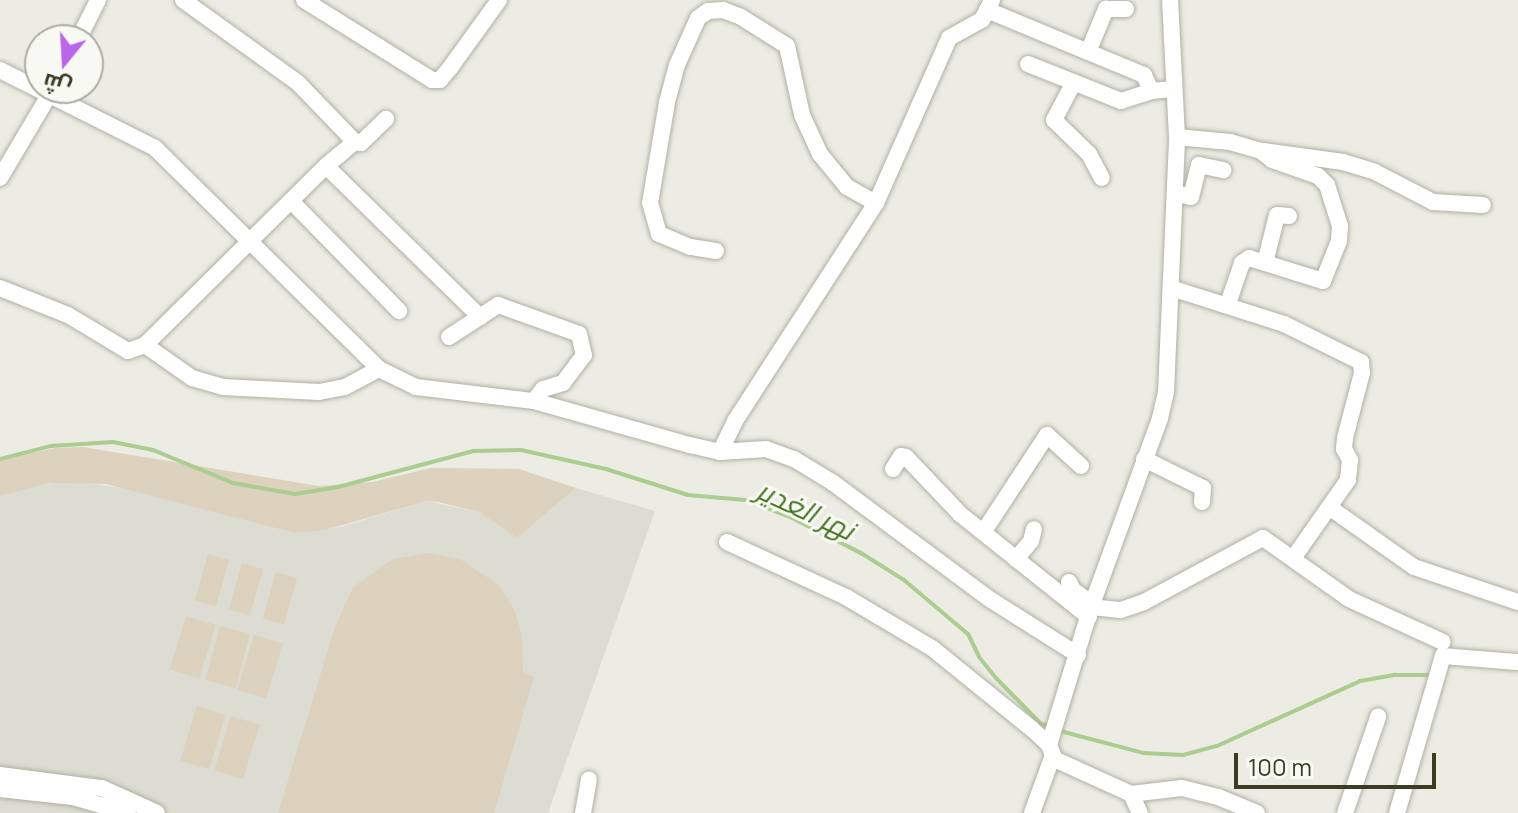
<!DOCTYPE html>
<html>
<head>
<meta charset="utf-8">
<style>
  body { margin:0 }
  #map { position:relative; width:1518px; height:813px; overflow:hidden; background:#ecece4; font-family:Manrope,Cairo,sans-serif }
  div>[style] { position:absolute }
  .built>* { inset:0; background:#dcdcd2 }
  .green>* { inset:0; background:#dcd2be; transform-origin:0 0 }
  .stream>* { height:4px; margin:-2px; padding:0 2px; transform-origin:2px; border-radius:2px; background:#abcd90 }
  .roads { filter:drop-shadow(0 0 2px #afb0a3) drop-shadow(0 0 2px #afb0a3) }
  .minor>* { height:16px; margin:-8px; padding:0 8px; transform-origin:8px; border-radius:8px; background:#fff }
  span { translate:-50% -50%; white-space:nowrap; text-align:center; line-height:1.15; -webkit-text-stroke:6px #f9f9f4; paint-order:stroke }
  .water-label { font-size:28px; color:#467522; font-style:italic }
  .north { position:absolute; left:24px; top:24px; width:80px; height:80px; box-sizing:border-box; background:#f9f9f4; border:2px solid #adaea1; border-radius:50%; rotate:198deg; font-size:22px; font-weight:700; line-height:32px; text-align:center; color:#3a3d24 }
  .north::after { content:''; display:block; margin:auto; width:28px; height:36px; background:#ba66e8; clip-path:polygon(50% 0,100% 100%,50% 72%,0 100%) }
  .scale { position:absolute; left:1234px; top:753px; width:202px; height:36px; box-sizing:border-box; border:4px solid #3a3d24; border-top:0; padding-left:10px; font-size:24px; line-height:28px; white-space:nowrap; color:#3a3d24; -webkit-text-stroke:6px #f9f9f4; paint-order:stroke }
</style>
</head>
<body>
<div id="map">
  <div class="built">
    <div style="clip-path:polygon(69px 481px,124px 488px,294px 533px,340px 527px,427px 501px,479px 512px,517px 538px,576px 488px,655px 511px,548px 813px,0 813px,0 496px,32px 486px)"></div>
  </div>
  <div class="green">
    <div style="clip-path:polygon(83px 447px,319px 486px,372px 482px,431px 468px,457px 468px,519px 469px,576px 488px,517px 538px,479px 512px,438px 502px,427px 501px,325px 530px,294px 533px,106px 484px,50px 483px,0 496px,0 460px,55px 448px)"></div>
    <div style="clip-path:polygon(429px 553px,460px 559px,499px 585px,515px 611px,522px 636px,523px 672px,534px 677px,494px 813px,278px 813px,335px 627px,353px 587px,393px 559px)"></div>
    <div style="left:208px;top:554px;width:22px;height:48px;rotate:16deg"></div>
    <div style="left:242px;top:563px;width:22px;height:48px;rotate:16deg"></div>
    <div style="left:276px;top:572px;width:22px;height:48px;rotate:16deg"></div>
    <div style="left:186px;top:616px;width:31px;height:56px;rotate:17deg"></div>
    <div style="left:220px;top:626px;width:31px;height:56px;rotate:15deg"></div>
    <div style="left:254px;top:635px;width:30px;height:57px;rotate:17deg"></div>
    <div style="left:197px;top:706px;width:30px;height:57px;rotate:17deg"></div>
    <div style="left:231px;top:716px;width:30px;height:57px;rotate:17deg"></div>
  </div>
  <div class="stream">
    <div style="left:0;top:459px;width:53px;rotate:-14.3deg"></div>
    <div style="left:51px;top:446px;width:62px;rotate:-3.7deg"></div>
    <div style="left:113px;top:442px;width:41px;rotate:11.3deg"></div>
    <div style="left:153px;top:450px;width:87px;rotate:22.4deg"></div>
    <div style="left:233px;top:483px;width:63px;rotate:10.1deg"></div>
    <div style="left:295px;top:494px;width:44px;rotate:-9.2deg"></div>
    <div style="left:338px;top:487px;width:140px;rotate:-14.9deg"></div>
    <div style="left:473px;top:451px;width:48px;rotate:-1.2deg"></div>
    <div style="left:521px;top:450px;width:87px;rotate:12.6deg"></div>
    <div style="left:606px;top:469px;width:86px;rotate:17.6deg"></div>
    <div style="left:688px;top:495px;width:57px;rotate:5deg"></div>
    <div style="left:745px;top:500px;width:46px;rotate:20.4deg"></div>
    <div style="left:788px;top:516px;width:82px;rotate:26.9deg"></div>
    <div style="left:861px;top:553px;width:51px;rotate:32.1deg"></div>
    <div style="left:904px;top:580px;width:84px;rotate:40.2deg"></div>
    <div style="left:968px;top:634px;width:25px;rotate:64deg"></div>
    <div style="left:979px;top:657px;width:27px;rotate:51deg"></div>
    <div style="left:996px;top:678px;width:63px;rotate:45.6deg"></div>
    <div style="left:1040px;top:723px;width:9px;rotate:21deg"></div>
    <div style="left:1060px;top:731px;width:87px;rotate:14.7deg"></div>
    <div style="left:1144px;top:753px;width:39px;rotate:3deg"></div>
    <div style="left:1183px;top:755px;width:35px;rotate:-15deg"></div>
    <div style="left:1217px;top:746px;width:157px;rotate:-24.4deg"></div>
    <div style="left:1360px;top:681px;width:36px;rotate:-10deg"></div>
    <div style="left:1395px;top:675px;width:37px"></div>
  </div>
  <div class="roads">
    <div class="minor">
      <div style="left:183px;top:0;width:142px;rotate:35.8deg"></div>
      <div style="left:298px;top:83px;width:82px;rotate:46deg"></div>
      <div style="left:304px;top:0;width:151px;rotate:32deg"></div>
      <div style="left:432px;top:80px;width:8px"></div>
      <div style="left:440px;top:80px;width:16px;rotate:-50deg"></div>
      <div style="left:450px;top:68px;width:84px;rotate:-54.2deg"></div>
      <div style="left:987px;top:10px;width:170px;rotate:22.5deg"></div>
      <div style="left:1144px;top:75px;width:17px;rotate:66deg"></div>
      <div style="left:1151px;top:91px;width:23px;rotate:-5deg"></div>
      <div style="left:78px;top:40px;width:45px;rotate:-63.4deg"></div>
      <div style="left:1088px;top:52px;width:47px;rotate:-67.3deg"></div>
      <div style="left:1106px;top:9px;width:20px"></div>
      <div style="left:1028px;top:64px;width:100px;rotate:21.7deg"></div>
      <div style="left:1121px;top:101px;width:32px;rotate:-18deg"></div>
      <div style="left:0;top:70px;width:174px;rotate:26.7deg"></div>
      <div style="left:155px;top:148px;width:315px;rotate:44.6deg"></div>
      <div style="left:379px;top:369px;width:41px;rotate:25.9deg"></div>
      <div style="left:416px;top:387px;width:119px;rotate:6.8deg"></div>
      <div style="left:534px;top:401px;width:162px;rotate:15.8deg"></div>
      <div style="left:690px;top:445px;width:31px;rotate:13deg"></div>
      <div style="left:720px;top:452px;width:46px;rotate:-3.7deg"></div>
      <div style="left:766px;top:449px;width:30px;rotate:20deg"></div>
      <div style="left:794px;top:459px;width:44px;rotate:31.2deg"></div>
      <div style="left:832px;top:482px;width:198px;rotate:36.6deg"></div>
      <div style="left:991px;top:600px;width:103px;rotate:32.3deg"></div>
      <div style="left:1074px;top:82px;width:43px;rotate:117.8deg"></div>
      <div style="left:1054px;top:120px;width:49px;rotate:44.2deg"></div>
      <div style="left:1089px;top:154px;width:27px;rotate:62deg"></div>
      <div style="left:1177px;top:137px;width:53px;rotate:5.4deg"></div>
      <div style="left:1230px;top:142px;width:32px;rotate:16deg"></div>
      <div style="left:1261px;top:151px;width:14px;rotate:39deg"></div>
      <div style="left:1272px;top:160px;width:49px;rotate:19.2deg"></div>
      <div style="left:1318px;top:176px;width:13px;rotate:45deg"></div>
      <div style="left:1327px;top:185px;width:43px;rotate:72.4deg"></div>
      <div style="left:1340px;top:226px;width:15px;rotate:94deg"></div>
      <div style="left:1339px;top:241px;width:43px;rotate:111.8deg"></div>
      <div style="left:1323px;top:281px;width:77px;rotate:-162.7deg"></div>
      <div style="left:1249px;top:258px;width:9px;rotate:144deg"></div>
      <div style="left:1242px;top:263px;width:43px;rotate:108.9deg"></div>
      <div style="left:1263px;top:151px;width:81px;rotate:7.8deg"></div>
      <div style="left:1343px;top:162px;width:34px;rotate:17deg"></div>
      <div style="left:1375px;top:172px;width:65px;rotate:27.3deg"></div>
      <div style="left:1433px;top:202px;width:50px;rotate:3.4deg"></div>
      <div style="left:326px;top:166px;width:216px;rotate:44.4deg"></div>
      <div style="left:0;top:178px;width:102px;rotate:-59.4deg"></div>
      <div style="left:1175px;top:193px;width:16px;rotate:14deg"></div>
      <div style="left:1191px;top:197px;width:33px;rotate:-76deg"></div>
      <div style="left:1199px;top:165px;width:25px;rotate:12deg"></div>
      <div style="left:292px;top:202px;width:153px;rotate:45.5deg"></div>
      <div style="left:716px;top:251px;width:26px;rotate:-171deg"></div>
      <div style="left:690px;top:247px;width:34px;rotate:-157deg"></div>
      <div style="left:659px;top:234px;width:32px;rotate:-106deg"></div>
      <div style="left:650px;top:203px;width:102px;rotate:-80.4deg"></div>
      <div style="left:667px;top:102px;width:38px;rotate:-75deg"></div>
      <div style="left:677px;top:65px;width:51px;rotate:-65.9deg"></div>
      <div style="left:698px;top:18px;width:12px;rotate:-35deg"></div>
      <div style="left:708px;top:11px;width:15px;rotate:-4deg"></div>
      <div style="left:723px;top:10px;width:19px;rotate:21deg"></div>
      <div style="left:741px;top:17px;width:54px;rotate:32.2deg"></div>
      <div style="left:787px;top:46px;width:71px;rotate:77.7deg"></div>
      <div style="left:802px;top:115px;width:43px;rotate:65.2deg"></div>
      <div style="left:820px;top:154px;width:43px;rotate:50.7deg"></div>
      <div style="left:847px;top:187px;width:33px;rotate:29deg"></div>
      <div style="left:1265px;top:263px;width:49px;rotate:-76deg"></div>
      <div style="left:1277px;top:215px;width:12px;rotate:5deg"></div>
      <div style="left:0;top:288px;width:73px;rotate:21.7deg"></div>
      <div style="left:68px;top:315px;width:70px;rotate:31deg"></div>
      <div style="left:128px;top:351px;width:18px;rotate:-19deg"></div>
      <div style="left:145px;top:345px;width:57px;rotate:35.1deg"></div>
      <div style="left:192px;top:378px;width:32px;rotate:16deg"></div>
      <div style="left:223px;top:387px;width:96px;rotate:3deg"></div>
      <div style="left:319px;top:392px;width:26px;rotate:-11deg"></div>
      <div style="left:345px;top:387px;width:38px;rotate:-28deg"></div>
      <div style="left:1171px;top:288px;width:119px;rotate:17.7deg"></div>
      <div style="left:1284px;top:324px;width:86px;rotate:26.3deg"></div>
      <div style="left:1361px;top:362px;width:11px;rotate:85deg"></div>
      <div style="left:1362px;top:373px;width:67px;rotate:104.7deg"></div>
      <div style="left:1345px;top:438px;width:11px;rotate:95deg"></div>
      <div style="left:1344px;top:449px;width:13px;rotate:61deg"></div>
      <div style="left:1350px;top:460px;width:20px;rotate:96deg"></div>
      <div style="left:1348px;top:480px;width:33px;rotate:125deg"></div>
      <div style="left:449px;top:337px;width:59px;rotate:-33.1deg"></div>
      <div style="left:498px;top:305px;width:86px;rotate:19.7deg"></div>
      <div style="left:579px;top:334px;width:22px;rotate:77deg"></div>
      <div style="left:584px;top:355px;width:35px;rotate:127deg"></div>
      <div style="left:563px;top:383px;width:21px;rotate:163deg"></div>
      <div style="left:543px;top:389px;width:15px;rotate:127deg"></div>
      <div style="left:145px;top:345px;width:255px;rotate:-44.7deg"></div>
      <div style="left:326px;top:166px;width:38px;rotate:-40deg"></div>
      <div style="left:355px;top:142px;width:6px;rotate:9deg"></div>
      <div style="left:361px;top:143px;width:35px;rotate:-44deg"></div>
      <div style="left:720px;top:452px;width:34px;rotate:-64deg"></div>
      <div style="left:735px;top:421px;width:260px;rotate:-57.1deg"></div>
      <div style="left:876px;top:203px;width:180px;rotate:-66.1deg"></div>
      <div style="left:949px;top:38px;width:38px;rotate:-29deg"></div>
      <div style="left:982px;top:20px;width:22px;rotate:-63deg"></div>
      <div style="left:1144px;top:459px;width:66px;rotate:26.2deg"></div>
      <div style="left:1203px;top:488px;width:14px;rotate:94deg"></div>
      <div style="left:893px;top:469px;width:15px;rotate:-58deg"></div>
      <div style="left:901px;top:456px;width:5px;rotate:11deg"></div>
      <div style="left:906px;top:457px;width:79px;rotate:46.5deg"></div>
      <div style="left:960px;top:514px;width:165px;rotate:38.6deg"></div>
      <div style="left:984px;top:531px;width:115px;rotate:-56.7deg"></div>
      <div style="left:1047px;top:435px;width:46px;rotate:42.4deg"></div>
      <div style="left:727px;top:542px;width:131px;rotate:24.8deg"></div>
      <div style="left:846px;top:597px;width:100px;rotate:30.7deg"></div>
      <div style="left:932px;top:648px;width:129px;rotate:39deg"></div>
      <div style="left:1032px;top:729px;width:23px;rotate:43deg"></div>
      <div style="left:1049px;top:745px;width:11px;rotate:68deg"></div>
      <div style="left:1053px;top:755px;width:62px;rotate:109.9deg"></div>
      <div style="left:1294px;top:557px;width:61px;rotate:-55deg"></div>
      <div style="left:1329px;top:507px;width:104px;rotate:35.2deg"></div>
      <div style="left:1414px;top:567px;width:110px;rotate:18.6deg"></div>
      <div style="left:1016px;top:559px;width:23px;rotate:-50deg"></div>
      <div style="left:1031px;top:541px;width:12px;rotate:-76deg"></div>
      <div style="left:1069px;top:582px;width:9px;rotate:63deg"></div>
      <div style="left:1073px;top:590px;width:24px;rotate:35deg"></div>
      <div style="left:1091px;top:607px;width:30px;rotate:6deg"></div>
      <div style="left:1121px;top:610px;width:24px;rotate:-19deg"></div>
      <div style="left:1144px;top:602px;width:135px;rotate:-28.3deg"></div>
      <div style="left:1263px;top:538px;width:105px;rotate:35.3deg"></div>
      <div style="left:1349px;top:599px;width:103px;rotate:24.6deg"></div>
      <div style="left:1049px;top:745px;width:144px;rotate:-73.1deg"></div>
      <div style="left:1091px;top:607px;width:201px;rotate:-69.9deg"></div>
      <div style="left:1160px;top:418px;width:27px;rotate:-77deg"></div>
      <div style="left:1166px;top:392px;width:255px;rotate:-87.5deg"></div>
      <div style="left:1177px;top:137px;width:137px;rotate:-92.9deg"></div>
      <div style="left:1052px;top:758px;width:87px;rotate:24.5deg"></div>
      <div style="left:1131px;top:794px;width:21px;rotate:65deg"></div>
      <div style="left:0;top:775px;width:103px;rotate:7.3deg"></div>
      <div style="left:102px;top:788px;width:60px;rotate:24.4deg"></div>
      <div style="left:0;top:789px;width:73px;rotate:6.3deg"></div>
      <div style="left:73px;top:797px;width:57px;rotate:16.2deg"></div>
      <div style="left:1131px;top:794px;width:51px;rotate:-6.7deg"></div>
      <div style="left:1182px;top:788px;width:37px;rotate:14deg"></div>
      <div style="left:1218px;top:797px;width:42px;rotate:22.3deg"></div>
      <div style="left:583px;top:813px;width:34px;rotate:-80deg"></div>
      <div style="left:1345px;top:813px;width:102px;rotate:-71deg"></div>
      <div style="left:1397px;top:813px;width:164px;rotate:-73.7deg"></div>
      <div style="left:1443px;top:656px;width:75px;rotate:4.6deg"></div>
    </div>
  </div>
  <div class="water-label">
    <span style="left:806px;top:509px;rotate:25deg">نهر الغدير</span>
  </div>
  <div class="north">ش</div>
  <div class="scale">100 m</div>
</div>
</body>
</html>
